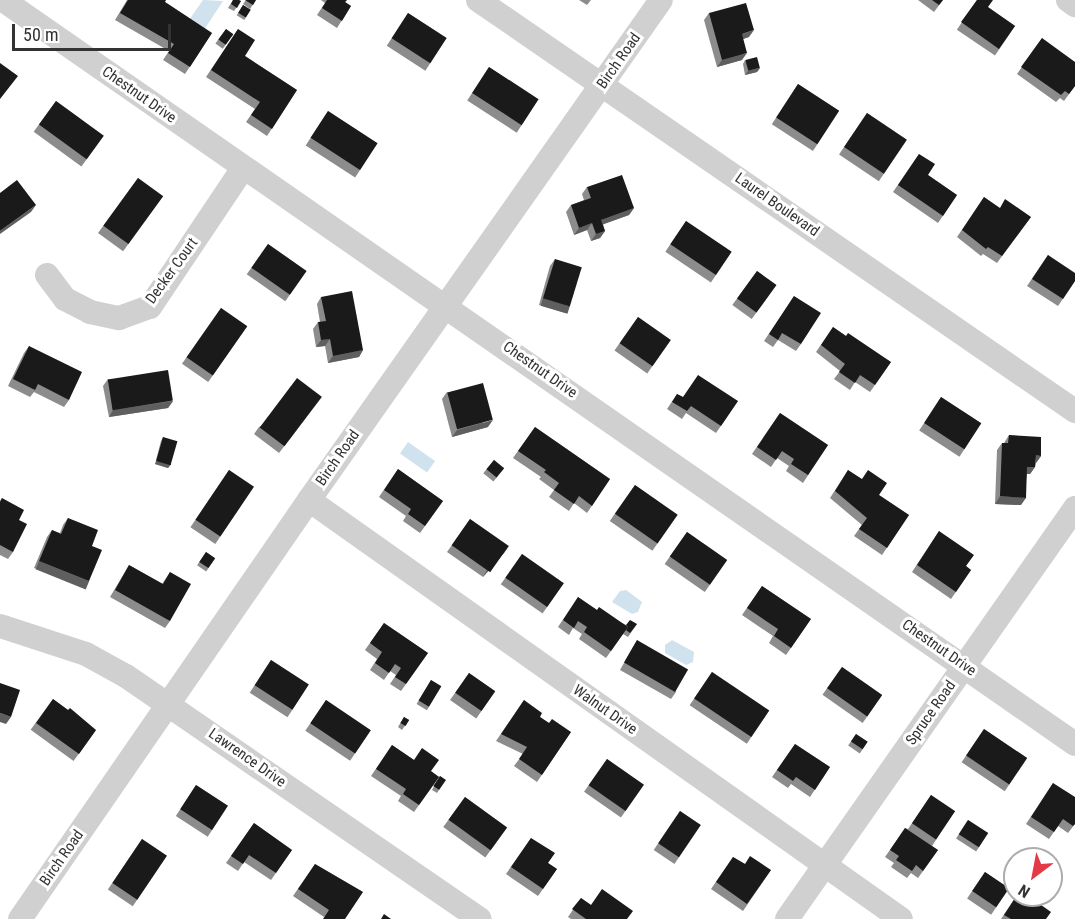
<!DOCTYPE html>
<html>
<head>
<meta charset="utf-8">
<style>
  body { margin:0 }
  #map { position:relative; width:1075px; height:919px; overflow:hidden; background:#fff; font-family:"Roboto Condensed",sans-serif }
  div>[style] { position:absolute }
  .water>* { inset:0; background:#cfe2ee; transform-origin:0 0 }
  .street>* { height:24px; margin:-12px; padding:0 12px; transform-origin:12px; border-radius:12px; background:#d0d0d0 }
  .wall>* { inset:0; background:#8c8c8c; transform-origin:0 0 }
  .shaded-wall>* { inset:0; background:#5f5f5f; transform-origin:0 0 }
  .building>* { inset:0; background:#1a1a1a; transform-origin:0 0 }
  span { translate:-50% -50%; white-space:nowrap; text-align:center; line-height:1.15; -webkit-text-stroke:6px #fff; paint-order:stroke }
  .street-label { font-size:15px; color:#333 }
  .north { position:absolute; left:1003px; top:847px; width:60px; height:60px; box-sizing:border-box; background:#fff; border:2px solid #adadad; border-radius:50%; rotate:212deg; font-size:16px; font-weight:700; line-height:24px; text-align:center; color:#333 }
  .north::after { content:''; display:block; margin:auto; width:21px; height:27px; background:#e63946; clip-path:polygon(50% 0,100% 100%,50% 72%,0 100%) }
  .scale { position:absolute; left:12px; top:24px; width:159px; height:27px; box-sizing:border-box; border:3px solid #333; border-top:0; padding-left:8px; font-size:18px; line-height:21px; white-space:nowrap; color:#333; -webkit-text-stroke:4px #fff; paint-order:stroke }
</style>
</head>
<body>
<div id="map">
  <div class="water">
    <div style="clip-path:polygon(203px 0,223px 1px,204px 30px,189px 20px)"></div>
    <div style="left:408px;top:442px;width:33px;height:14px;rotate:35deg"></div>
    <div style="clip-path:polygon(626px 590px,642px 602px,638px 612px,632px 614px,612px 602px,620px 591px)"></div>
    <div style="clip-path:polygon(672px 640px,694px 652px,693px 662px,686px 665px,665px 653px,665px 645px)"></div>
  </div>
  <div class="street">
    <div style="left:3px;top:0;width:1305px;rotate:34.76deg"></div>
    <div style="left:478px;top:0;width:725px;rotate:34.55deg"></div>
    <div style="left:1068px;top:0;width:9px;rotate:36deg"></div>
    <div style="left:47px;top:275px;width:30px;rotate:53deg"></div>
    <div style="left:65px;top:299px;width:28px;rotate:27deg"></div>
    <div style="left:90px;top:312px;width:30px;rotate:12deg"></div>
    <div style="left:119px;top:318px;width:33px;rotate:-20deg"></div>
    <div style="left:150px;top:307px;width:167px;rotate:-56.2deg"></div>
    <div style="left:309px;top:500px;width:725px;rotate:35.29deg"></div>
    <div style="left:0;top:626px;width:90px;rotate:18deg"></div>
    <div style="left:86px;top:654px;width:46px;rotate:28.8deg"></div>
    <div style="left:126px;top:676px;width:429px;rotate:34.5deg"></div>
    <div style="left:20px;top:919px;width:509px;rotate:-55.4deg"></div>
    <div style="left:309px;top:500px;width:611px;rotate:-54.85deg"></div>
    <div style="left:787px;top:919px;width:502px;rotate:-54.98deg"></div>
  </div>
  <div class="wall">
    <div style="clip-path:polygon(127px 0,165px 2px,212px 33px,185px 74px,163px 60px,169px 51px,115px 20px)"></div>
    <div style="clip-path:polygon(233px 0,241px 1px,234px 11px,228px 8px)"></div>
    <div style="clip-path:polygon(246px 0,256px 0,250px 9px,243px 4px)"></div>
    <div style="clip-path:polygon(321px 0,347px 0,345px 2px,351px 6px,337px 28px,317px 15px,325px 3px)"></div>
    <div style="clip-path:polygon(579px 0,591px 0,587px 5px)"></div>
    <div style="clip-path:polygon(918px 0,943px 0,934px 12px)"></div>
    <div style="left:977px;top:0;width:46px;height:36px;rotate:34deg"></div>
    <div style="left:243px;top:5px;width:9px;height:12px;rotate:32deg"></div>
    <div style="left:408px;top:13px;width:46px;height:39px;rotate:33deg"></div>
    <div style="clip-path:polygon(709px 13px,749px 37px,743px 39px,742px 60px,717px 67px,704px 20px)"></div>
    <div style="left:226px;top:29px;width:9px;height:18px;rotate:36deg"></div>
    <div style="clip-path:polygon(238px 29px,245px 56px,297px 90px,267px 136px,246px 122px,255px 109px,206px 77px)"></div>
    <div style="clip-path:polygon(1042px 38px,1075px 86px,1064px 101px,1060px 98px,1056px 102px,1017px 74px)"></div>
    <div style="clip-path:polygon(745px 60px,760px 68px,757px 72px,745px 75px,743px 64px)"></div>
    <div style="left:489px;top:67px;width:59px;height:40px;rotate:33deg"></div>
    <div style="left:798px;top:84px;width:49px;height:48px;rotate:33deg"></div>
    <div style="left:56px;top:101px;width:59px;height:38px;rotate:36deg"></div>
    <div style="left:328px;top:111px;width:59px;height:41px;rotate:33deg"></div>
    <div style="left:867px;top:113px;width:48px;height:50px;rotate:34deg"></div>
    <div style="clip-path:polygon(919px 154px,928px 175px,957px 195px,938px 223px,893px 192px)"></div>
    <div style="left:138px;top:178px;width:31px;height:68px;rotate:36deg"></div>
    <div style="clip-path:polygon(587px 187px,634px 208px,629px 215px,603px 224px,605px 231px,600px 238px,591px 241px,587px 230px,574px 235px,566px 212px,571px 205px,584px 200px,582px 194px)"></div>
    <div style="clip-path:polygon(984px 197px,999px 208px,1031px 217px,997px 263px,983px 254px,981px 256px,957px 237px)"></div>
    <div style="left:686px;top:221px;width:55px;height:37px;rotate:34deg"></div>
    <div style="left:268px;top:244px;width:47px;height:37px;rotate:35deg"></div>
    <div style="clip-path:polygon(1048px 255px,1075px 281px,1058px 306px,1027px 286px)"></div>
    <div style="clip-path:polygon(555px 259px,566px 313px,539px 305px,550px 266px)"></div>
    <div style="left:757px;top:271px;width:24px;height:42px;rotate:36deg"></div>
    <div style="clip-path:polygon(794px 296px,801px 344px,796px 351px,778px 340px,773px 347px,764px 341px)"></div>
    <div style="clip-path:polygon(321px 297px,363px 350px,359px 357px,328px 363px,325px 346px,316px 347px,313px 329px,318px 322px,320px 322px,317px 304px)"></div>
    <div style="left:221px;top:308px;width:32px;height:68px;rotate:35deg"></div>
    <div style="left:638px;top:317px;width:40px;height:41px;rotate:35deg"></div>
    <div style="clip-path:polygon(833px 327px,846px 336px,891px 362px,870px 392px,855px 382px,850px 390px,834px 379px,840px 371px,816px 352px)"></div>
    <div style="clip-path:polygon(29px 346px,69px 400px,64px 407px,34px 392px,30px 397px,8px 386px,24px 353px)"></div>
    <div style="clip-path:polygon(108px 379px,173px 401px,168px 408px,109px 417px,103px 386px)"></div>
    <div style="clip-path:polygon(447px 392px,488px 427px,452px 437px,442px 399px)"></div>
    <div style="clip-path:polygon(677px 394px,683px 397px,738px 401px,716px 433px,686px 413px,682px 419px,667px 409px)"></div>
    <div style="clip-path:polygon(322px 397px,279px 453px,254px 434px,259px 427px)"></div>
    <div style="left:941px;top:397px;width:48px;height:40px;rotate:33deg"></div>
    <div style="clip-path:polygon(780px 413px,828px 445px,803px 483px,786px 471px,789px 466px,777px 458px,771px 467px,752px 454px)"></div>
    <div style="clip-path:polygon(535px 427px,610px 479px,587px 513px,574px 503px,569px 511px,549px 497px,554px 490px,539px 479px,541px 477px,513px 458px)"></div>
    <div style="clip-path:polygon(1009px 435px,1041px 456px,1036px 463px,1035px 467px,1030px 474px,1027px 474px,1021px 505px,995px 504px,997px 450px,1002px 443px,1004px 443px)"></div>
    <div style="clip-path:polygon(163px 437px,171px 464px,168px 468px,155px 464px,161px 441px)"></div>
    <div style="left:494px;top:460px;width:13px;height:17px;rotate:39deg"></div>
    <div style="clip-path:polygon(398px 469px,443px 501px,420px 533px,403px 521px,406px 516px,379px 497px)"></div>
    <div style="left:229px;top:470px;width:30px;height:69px;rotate:34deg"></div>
    <div style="clip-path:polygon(848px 470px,879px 495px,909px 515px,882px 555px,854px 536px,862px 525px,830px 498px)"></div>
    <div style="left:635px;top:485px;width:52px;height:44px;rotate:35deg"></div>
    <div style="clip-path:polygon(2px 498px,19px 520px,13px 552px,8px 559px,0 555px,0 501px)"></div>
    <div style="clip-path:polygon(68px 518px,92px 546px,89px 581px,85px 588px,34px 568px,47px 537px,52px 530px,60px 533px,63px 525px)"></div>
    <div style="clip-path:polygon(470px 519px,509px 546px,504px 553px,483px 577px,447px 552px)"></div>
    <div style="clip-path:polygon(939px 531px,966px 566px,971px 570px,951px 599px,912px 572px)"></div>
    <div style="left:687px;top:532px;width:49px;height:39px;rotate:35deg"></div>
    <div style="left:206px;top:552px;width:11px;height:16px;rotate:34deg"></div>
    <div style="left:522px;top:554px;width:51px;height:37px;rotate:35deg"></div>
    <div style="clip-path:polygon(129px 565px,162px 584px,170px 572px,170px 621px,165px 628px,110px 597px)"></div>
    <div style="clip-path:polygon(762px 586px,811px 619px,786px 655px,769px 643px,773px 636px,742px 615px)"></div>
    <div style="clip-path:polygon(578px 597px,597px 610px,626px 625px,637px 624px,628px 637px,623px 634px,606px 658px,579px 639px,582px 634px,573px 628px,569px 635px,558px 627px)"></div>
    <div style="clip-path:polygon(384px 623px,428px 653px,401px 691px,390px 684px,396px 675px,390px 671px,384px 680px,370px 670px,377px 659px,365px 650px)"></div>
    <div style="clip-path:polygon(637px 640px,676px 692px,671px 699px,620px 670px)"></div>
    <div style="left:271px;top:660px;width:45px;height:39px;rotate:33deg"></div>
    <div style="left:842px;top:667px;width:49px;height:34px;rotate:35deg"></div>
    <div style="left:712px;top:672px;width:69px;height:40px;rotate:34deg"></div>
    <div style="left:469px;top:673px;width:32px;height:33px;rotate:35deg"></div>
    <div style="left:431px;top:680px;width:12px;height:28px;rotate:31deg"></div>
    <div style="left:53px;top:699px;width:53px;height:38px;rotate:36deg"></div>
    <div style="left:326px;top:700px;width:54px;height:37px;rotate:34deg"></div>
    <div style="clip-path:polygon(524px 700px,540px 717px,549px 723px,571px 732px,537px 782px,514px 766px,523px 754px,496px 741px)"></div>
    <div style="clip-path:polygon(404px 717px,409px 720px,402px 730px,398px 727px)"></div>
    <div style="left:984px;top:729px;width:52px;height:40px;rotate:34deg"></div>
    <div style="left:856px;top:734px;width:14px;height:14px;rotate:34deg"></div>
    <div style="clip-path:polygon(795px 744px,830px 767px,810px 797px,791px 784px,788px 788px,772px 777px)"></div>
    <div style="clip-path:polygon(392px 745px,439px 777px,414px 812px,398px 801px,401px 796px,371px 776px)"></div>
    <div style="left:607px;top:759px;width:45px;height:40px;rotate:35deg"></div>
    <div style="clip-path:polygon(440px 776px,446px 780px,437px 793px,432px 790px)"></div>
    <div style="clip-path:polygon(1053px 783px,1075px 824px,1068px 833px,1058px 826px,1049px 839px,1026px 824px)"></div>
    <div style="left:196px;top:785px;width:38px;height:37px;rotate:33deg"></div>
    <div style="clip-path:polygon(931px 795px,955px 811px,932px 846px,938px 850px,918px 878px,911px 873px,907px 878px,891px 867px,894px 863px,885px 857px,905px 828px,908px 829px)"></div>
    <div style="left:465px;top:797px;width:52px;height:37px;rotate:36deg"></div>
    <div style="left:680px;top:811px;width:25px;height:47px;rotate:34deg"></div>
    <div style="left:968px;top:820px;width:24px;height:22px;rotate:33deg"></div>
    <div style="clip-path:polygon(254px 823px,292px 850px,271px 880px,244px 862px,238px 871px,226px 863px)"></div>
    <div style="clip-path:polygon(531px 838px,548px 863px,557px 869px,538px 896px,506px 874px)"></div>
    <div style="left:142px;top:839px;width:30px;height:61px;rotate:34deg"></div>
    <div style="clip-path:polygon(733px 857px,745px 864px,771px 870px,743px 911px,711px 889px)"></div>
    <div style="clip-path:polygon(315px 864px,363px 892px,324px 917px,293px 896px)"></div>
    <div style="left:985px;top:872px;width:29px;height:32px;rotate:34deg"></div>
    <div style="clip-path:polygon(1017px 895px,1046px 919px,1001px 919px)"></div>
    <div style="clip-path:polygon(581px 898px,591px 905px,627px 919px,571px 919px,568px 917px)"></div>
  </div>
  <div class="shaded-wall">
    <div style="clip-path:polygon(754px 30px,749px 37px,737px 41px,742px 34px)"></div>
    <div style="clip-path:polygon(747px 53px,742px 60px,717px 67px,722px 60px)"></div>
    <div style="clip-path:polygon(760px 68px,757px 72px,745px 75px,748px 71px)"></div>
    <div style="clip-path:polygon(36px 205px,31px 212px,0 234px,0 231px)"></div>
    <div style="clip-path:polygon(634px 208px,629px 215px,596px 227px,601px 220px)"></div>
    <div style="clip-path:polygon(592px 223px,587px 230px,574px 235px,579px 228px)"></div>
    <div style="clip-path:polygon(605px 231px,600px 238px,591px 241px,596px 234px)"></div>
    <div style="left:543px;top:298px;width:28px;height:8px;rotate:17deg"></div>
    <div style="clip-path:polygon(330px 339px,325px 346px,316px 347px,321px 340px)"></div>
    <div style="clip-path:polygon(363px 350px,359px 357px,328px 363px,333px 356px)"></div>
    <div style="clip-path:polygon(173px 401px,168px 408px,109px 417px,113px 410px)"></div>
    <div style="clip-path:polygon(493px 420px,488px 427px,452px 437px,457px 430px)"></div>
    <div style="clip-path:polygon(1036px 455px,1041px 456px,1036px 463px)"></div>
    <div style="clip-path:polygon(157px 461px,171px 464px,168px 468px,155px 464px)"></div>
    <div style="clip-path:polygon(1027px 467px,1035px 467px,1030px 474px,1022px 474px)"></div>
    <div style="clip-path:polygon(1000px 496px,1026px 498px,1021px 505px,995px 504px)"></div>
    <div style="clip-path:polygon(509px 546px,504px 553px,483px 577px,487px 570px)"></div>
    <div style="left:39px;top:561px;width:54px;height:9px;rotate:22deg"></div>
    <div style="clip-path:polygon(0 713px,11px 717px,6px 724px,0 722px)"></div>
  </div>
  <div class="building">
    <div style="clip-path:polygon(128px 0,166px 0,165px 2px,212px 33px,190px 67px,168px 53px,174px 44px,120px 13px)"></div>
    <div style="clip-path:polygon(233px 0,239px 0,241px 1px,237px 8px,231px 4px)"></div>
    <div style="clip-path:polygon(245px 0,256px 0,253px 5px)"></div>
    <div style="clip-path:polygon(327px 0,347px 0,345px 2px,351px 6px,342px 21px,322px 8px)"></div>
    <div style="clip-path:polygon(932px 0,943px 0,939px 5px)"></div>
    <div style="clip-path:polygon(977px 0,993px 0,988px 7px,1015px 26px,999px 49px,961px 22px)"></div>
    <div style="clip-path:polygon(746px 3px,754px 30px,742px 34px,747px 53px,722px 60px,709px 13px)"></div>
    <div style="left:243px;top:5px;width:9px;height:9px;rotate:32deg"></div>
    <div style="left:408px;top:13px;width:46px;height:30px;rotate:33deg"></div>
    <div style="left:226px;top:29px;width:9px;height:13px;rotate:36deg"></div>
    <div style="clip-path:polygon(238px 29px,255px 40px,245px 56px,297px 90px,272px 129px,251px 115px,260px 102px,211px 70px)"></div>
    <div style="clip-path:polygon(1042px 38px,1075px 62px,1075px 86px,1069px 94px,1065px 91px,1061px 95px,1021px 67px)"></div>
    <div style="left:757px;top:57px;width:11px;height:12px;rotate:75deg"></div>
    <div style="clip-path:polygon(0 63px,18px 76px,0 99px)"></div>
    <div style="left:489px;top:67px;width:59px;height:31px;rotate:33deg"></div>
    <div style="left:798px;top:84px;width:49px;height:40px;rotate:33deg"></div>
    <div style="left:56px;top:101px;width:59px;height:29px;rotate:36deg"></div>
    <div style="left:328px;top:111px;width:59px;height:32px;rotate:33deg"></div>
    <div style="left:867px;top:113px;width:48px;height:41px;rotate:34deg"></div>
    <div style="clip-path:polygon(919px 154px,935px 164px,928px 175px,957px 195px,943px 216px,898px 185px)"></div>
    <div style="clip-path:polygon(622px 175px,634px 208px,601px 220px,605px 231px,596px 234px,592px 223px,579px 228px,571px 205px,591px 198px,587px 187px)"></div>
    <div style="left:138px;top:178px;width:31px;height:59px;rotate:36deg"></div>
    <div style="clip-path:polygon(17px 180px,36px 205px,0 231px,0 193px)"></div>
    <div style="clip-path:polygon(984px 197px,1000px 208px,1005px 199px,1031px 217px,1002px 256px,988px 247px,986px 249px,962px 230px)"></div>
    <div style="left:686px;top:221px;width:55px;height:28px;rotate:34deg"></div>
    <div style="left:268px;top:244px;width:47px;height:29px;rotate:35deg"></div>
    <div style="clip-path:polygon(1048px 255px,1075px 273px,1075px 281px,1063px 299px,1032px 279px)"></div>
    <div style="left:555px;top:259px;width:28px;height:41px;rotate:17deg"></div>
    <div style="left:757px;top:271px;width:24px;height:34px;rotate:36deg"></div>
    <div style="clip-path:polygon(352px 291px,363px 350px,333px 356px,330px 339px,321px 340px,318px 322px,326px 321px,321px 297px)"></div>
    <div style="clip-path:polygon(794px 296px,821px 313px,801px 344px,782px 333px,778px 340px,769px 334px)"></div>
    <div style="left:221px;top:308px;width:32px;height:60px;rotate:35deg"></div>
    <div style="left:638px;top:317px;width:40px;height:32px;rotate:35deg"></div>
    <div style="clip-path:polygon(833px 327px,846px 336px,848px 333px,891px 362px,875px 385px,860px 375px,855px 383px,839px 372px,845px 364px,821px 345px)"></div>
    <div style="clip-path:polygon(29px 346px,82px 372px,69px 400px,38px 384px,35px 390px,13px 379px)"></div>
    <div style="left:168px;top:370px;width:31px;height:61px;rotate:81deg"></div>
    <div style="clip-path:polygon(698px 375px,738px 401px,721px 426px,691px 406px,687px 411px,672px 402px,677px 394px,683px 397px)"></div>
    <div style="left:297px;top:378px;width:31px;height:62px;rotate:37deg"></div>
    <div style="left:483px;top:383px;width:38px;height:37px;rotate:75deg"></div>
    <div style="left:941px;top:397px;width:48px;height:31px;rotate:33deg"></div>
    <div style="clip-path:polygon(780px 413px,828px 445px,808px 475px,791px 464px,794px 459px,782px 451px,776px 460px,757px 447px)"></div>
    <div style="clip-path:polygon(535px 427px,610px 479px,592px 506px,579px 496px,574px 504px,554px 490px,559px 483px,544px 472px,546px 470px,518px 451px)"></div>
    <div style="clip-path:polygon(1009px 435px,1041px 437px,1041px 456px,1036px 455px,1035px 467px,1027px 467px,1026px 498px,1000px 496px,1002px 443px,1008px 443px)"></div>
    <div style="left:163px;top:437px;width:15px;height:25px;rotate:16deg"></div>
    <div style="left:494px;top:460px;width:13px;height:12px;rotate:39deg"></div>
    <div style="clip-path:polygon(398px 469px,443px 501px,425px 526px,408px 514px,411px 509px,384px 490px)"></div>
    <div style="left:229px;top:470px;width:30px;height:60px;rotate:34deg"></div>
    <div style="clip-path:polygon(848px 470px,862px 479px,868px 470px,887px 483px,879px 495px,909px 515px,887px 548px,859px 529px,867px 518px,835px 491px)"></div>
    <div style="left:635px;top:485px;width:52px;height:35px;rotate:35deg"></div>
    <div style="clip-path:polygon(2px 498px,24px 510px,19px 520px,27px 524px,13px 552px,0 545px,0 502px)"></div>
    <div style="clip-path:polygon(68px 518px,98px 530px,92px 546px,102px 550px,89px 581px,39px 561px,52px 530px,61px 534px)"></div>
    <div style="left:470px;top:519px;width:47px;height:32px;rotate:35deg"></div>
    <div style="clip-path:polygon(939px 531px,974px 555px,966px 566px,971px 570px,956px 592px,917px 565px)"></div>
    <div style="left:687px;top:532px;width:49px;height:30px;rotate:35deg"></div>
    <div style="left:206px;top:552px;width:11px;height:12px;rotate:34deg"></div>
    <div style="left:522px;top:554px;width:51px;height:29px;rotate:35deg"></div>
    <div style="clip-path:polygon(129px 565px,163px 584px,170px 572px,191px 584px,170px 621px,115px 590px)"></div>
    <div style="clip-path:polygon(762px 586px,811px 619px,791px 648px,774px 636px,778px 629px,747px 608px)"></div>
    <div style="clip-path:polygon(578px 597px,597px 610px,599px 607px,628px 627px,611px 651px,584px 632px,587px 627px,578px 621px,574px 628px,563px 620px)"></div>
    <div style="clip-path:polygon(630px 620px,637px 624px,630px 633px,626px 630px,628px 627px,626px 625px)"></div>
    <div style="clip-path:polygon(384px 623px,428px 653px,406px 684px,395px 677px,401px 668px,395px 664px,389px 673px,375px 663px,382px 652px,370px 643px)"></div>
    <div style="left:637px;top:640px;width:59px;height:26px;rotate:30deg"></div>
    <div style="left:271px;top:660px;width:45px;height:30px;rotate:33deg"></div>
    <div style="left:842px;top:667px;width:49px;height:26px;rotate:35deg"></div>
    <div style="left:712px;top:672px;width:69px;height:32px;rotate:34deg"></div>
    <div style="left:469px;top:673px;width:32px;height:24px;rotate:35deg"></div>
    <div style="left:431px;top:680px;width:12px;height:24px;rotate:31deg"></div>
    <div style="clip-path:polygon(0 683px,20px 690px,11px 717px,0 713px)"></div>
    <div style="clip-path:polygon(53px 699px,68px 710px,70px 708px,96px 730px,79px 754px,36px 723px)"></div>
    <div style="left:326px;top:700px;width:54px;height:28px;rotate:34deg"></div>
    <div style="clip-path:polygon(524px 700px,542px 713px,540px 717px,549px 723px,552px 719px,571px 732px,542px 775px,519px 759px,527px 747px,501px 734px)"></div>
    <div style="left:404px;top:717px;width:6px;height:7px;rotate:31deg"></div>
    <div style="left:984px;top:729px;width:52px;height:32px;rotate:34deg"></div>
    <div style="left:856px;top:734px;width:14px;height:9px;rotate:34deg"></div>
    <div style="clip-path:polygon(795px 744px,830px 767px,815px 790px,796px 777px,793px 781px,777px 770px)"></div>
    <div style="clip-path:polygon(392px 745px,414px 760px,422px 748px,439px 760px,431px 771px,439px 777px,419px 805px,403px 794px,406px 789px,376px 769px)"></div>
    <div style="left:607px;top:759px;width:45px;height:32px;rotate:35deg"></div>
    <div style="left:440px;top:776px;width:7px;height:12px;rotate:34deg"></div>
    <div style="clip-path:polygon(1053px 783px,1075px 797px,1075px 824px,1073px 826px,1063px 819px,1054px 832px,1031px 817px)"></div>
    <div style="left:196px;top:785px;width:38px;height:29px;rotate:33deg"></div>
    <div style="left:931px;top:795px;width:29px;height:34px;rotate:34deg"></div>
    <div style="left:465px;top:797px;width:52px;height:28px;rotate:36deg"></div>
    <div style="left:680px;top:811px;width:25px;height:39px;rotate:34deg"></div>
    <div style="left:968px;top:820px;width:24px;height:17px;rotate:33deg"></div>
    <div style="clip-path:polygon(254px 823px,292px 850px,276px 873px,249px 855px,243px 864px,231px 856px)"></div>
    <div style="clip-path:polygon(905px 828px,938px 850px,923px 871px,916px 865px,912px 871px,896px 860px,899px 856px,890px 850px)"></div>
    <div style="clip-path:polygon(531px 838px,555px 853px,548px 863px,557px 869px,543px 889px,511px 867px)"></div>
    <div style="left:142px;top:839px;width:30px;height:53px;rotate:34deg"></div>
    <div style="clip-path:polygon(750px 856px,771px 870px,747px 904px,716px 882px,733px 857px,745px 864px)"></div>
    <div style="clip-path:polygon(315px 864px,363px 892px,345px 919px,323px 919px,329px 910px,298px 889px)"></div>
    <div style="left:985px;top:872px;width:29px;height:23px;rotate:34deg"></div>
    <div style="clip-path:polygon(602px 889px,633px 911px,627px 919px,586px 919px,572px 909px,581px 898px,591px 905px)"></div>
    <div style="clip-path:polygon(1017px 895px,1027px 895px,1051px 912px,1046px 919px,1011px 919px,1004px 915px)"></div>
    <div style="clip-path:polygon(384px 914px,391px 919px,381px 919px)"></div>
  </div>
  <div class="street-label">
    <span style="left:619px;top:61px;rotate:-55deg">Birch Road</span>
    <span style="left:139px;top:95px;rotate:35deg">Chestnut Drive</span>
    <span style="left:777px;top:205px;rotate:35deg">Laurel Boulevard</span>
    <span style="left:172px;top:271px;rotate:-54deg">Decker Court</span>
    <span style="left:540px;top:370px;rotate:35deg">Chestnut Drive</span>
    <span style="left:338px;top:458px;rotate:-55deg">Birch Road</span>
    <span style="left:939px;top:648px;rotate:35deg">Chestnut Drive</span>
    <span style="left:605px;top:710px;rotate:35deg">Walnut Drive</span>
    <span style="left:931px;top:713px;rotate:-55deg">Spruce Road</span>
    <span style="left:247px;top:758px;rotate:35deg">Lawrence Drive</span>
    <span style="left:62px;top:858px;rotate:-55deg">Birch Road</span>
  </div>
  <div class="north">N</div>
  <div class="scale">50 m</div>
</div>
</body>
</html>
